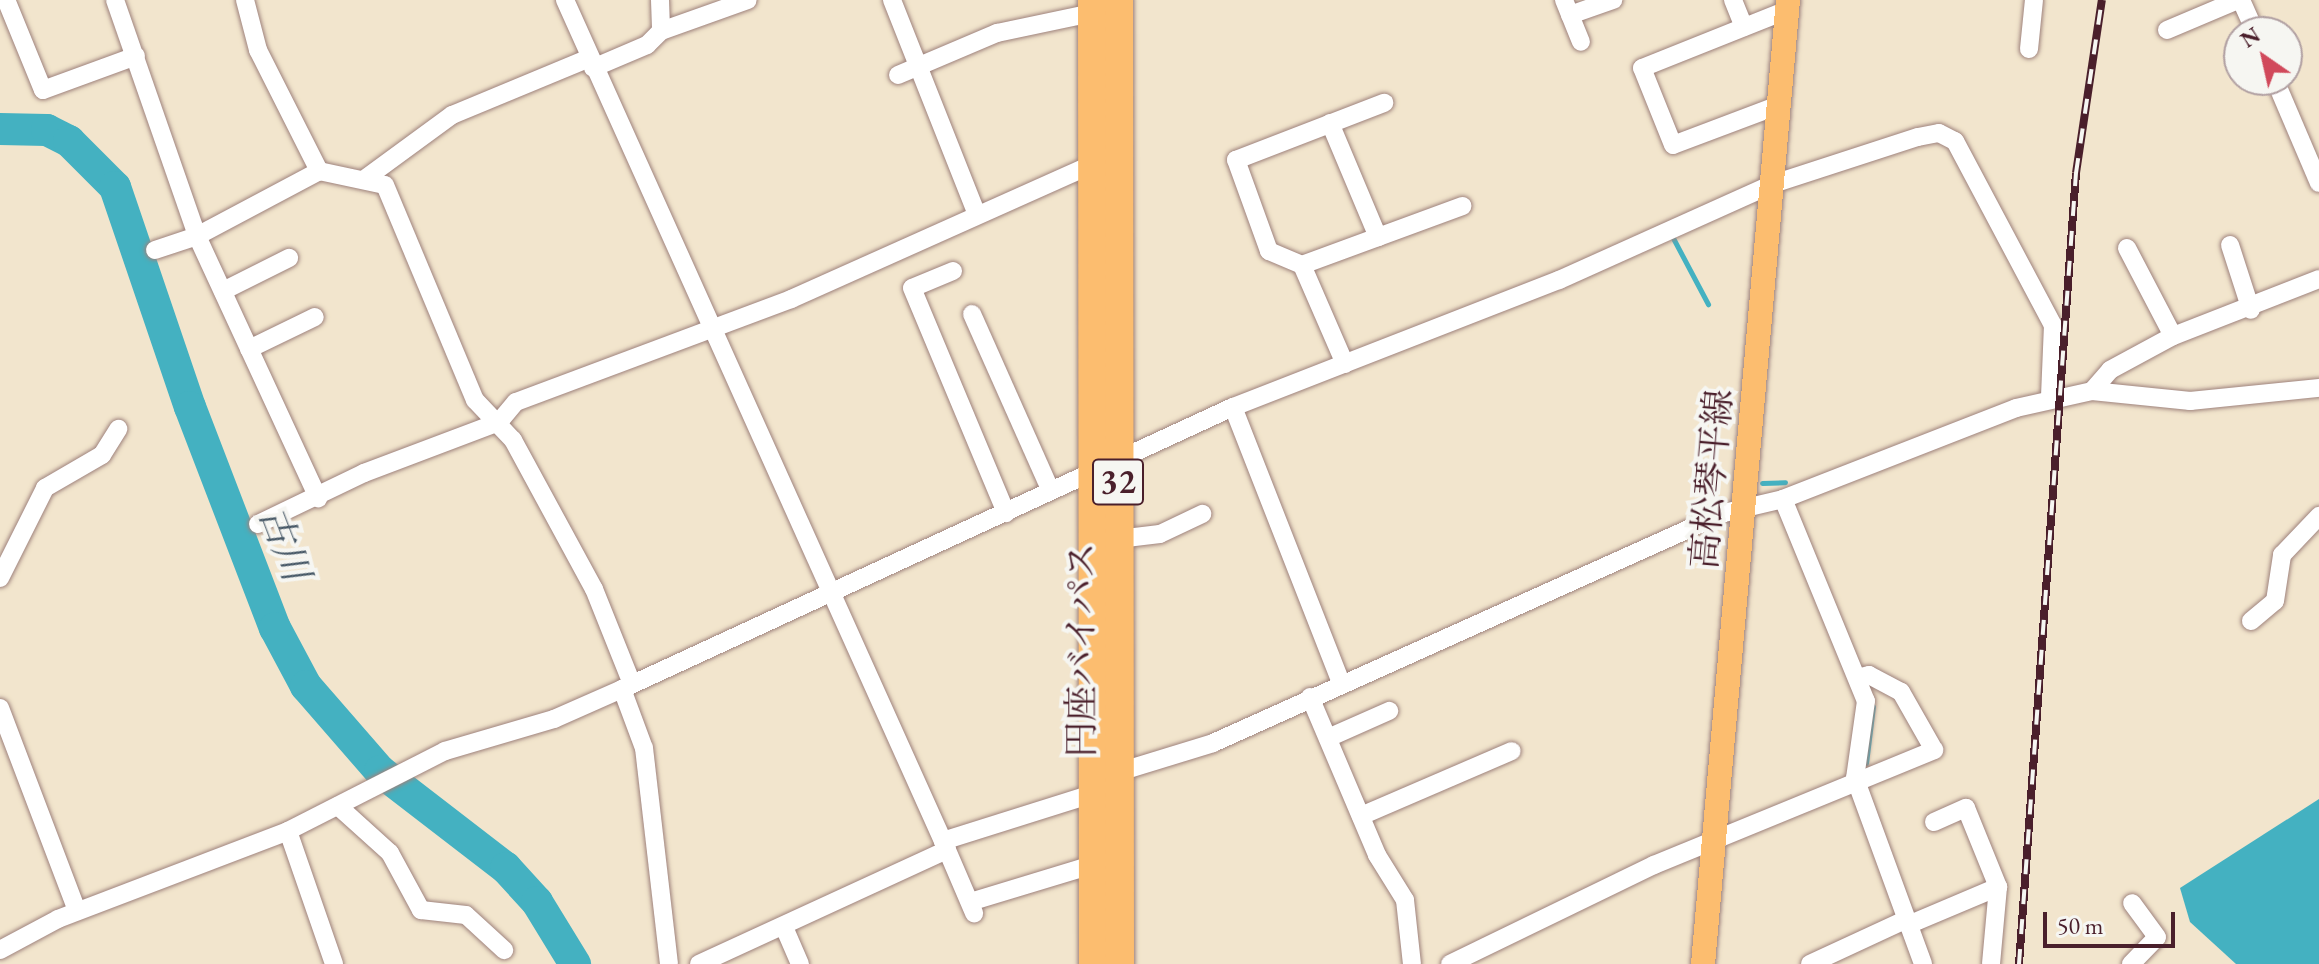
<!DOCTYPE html>
<html>
<head>
<meta charset="utf-8">
<style>
  body { margin:0 }
  #map { position:relative; width:2319px; height:964px; overflow:hidden; background:#f2e5cd; font-family:"EB Garamond","Noto Serif JP",serif }
  div>[style] { position:absolute }
  .water>* { inset:0; background:#44b1c1 }
  .stream>* { height:5px; margin:-2.5px; padding:0 2.5px; transform-origin:2.5px; border-radius:2.5px; background:#44b1c1 }
  .river>* { height:32px; margin:-16px; padding:0 16px; transform-origin:16px; border-radius:16px; background:#44b1c1 }
  .roads { filter:drop-shadow(0 0 2px #9e827c) drop-shadow(0 0 2px #9e827c) }
  .minor>* { height:18px; margin:-9px; padding:0 9px; transform-origin:9px; border-radius:9px; background:#fff }
  .major>* { height:24px; margin:-12px; padding:0 12px; transform-origin:12px; border-radius:12px; background:#fcbd6f }
  .highway>* { height:28px; margin:-14px; padding:0 14px; transform-origin:14px; border-radius:14px; background:#fcbd6f }
  .rail>* { height:8px; margin-top:-4px; transform-origin:0; background:repeating-linear-gradient(90deg,#f6f6f2 0 15px,#4a1f2b 0 30px); box-sizing:border-box; border-block:2px solid #4a1f2b }
  span { translate:-50% -50%; white-space:nowrap; text-align:center; line-height:1.15; -webkit-text-stroke:8px #f6f6f2; paint-order:stroke }
  .shield-label span { padding:2px 6px; background:#f6f6f2; border:2px solid; border-radius:6px; -webkit-text-stroke-width:0 }
  .shield-label { font-size:34px; color:#4a1f2b; font-weight:700 }
  .street-label { font-size:36px; color:#4a1f2b }
  .water-label { font-size:38px; color:#485967; font-style:italic }
  .north { position:absolute; left:2223px; top:16px; width:80px; height:80px; box-sizing:border-box; background:#f6f6f2; border:2px solid #b1a0a2; border-radius:50%; rotate:326deg; font-size:22px; font-weight:700; line-height:32px; text-align:center; color:#4a1f2b }
  .north::after { content:''; display:block; margin:auto; width:28px; height:36px; background:#d1495b; clip-path:polygon(50% 0,100% 100%,50% 72%,0 100%) }
  .scale { position:absolute; left:2043px; top:912px; width:132px; height:36px; box-sizing:border-box; border:4px solid #4a1f2b; border-top:0; padding-left:10px; font-size:24px; line-height:28px; white-space:nowrap; color:#4a1f2b; -webkit-text-stroke:6px #f6f6f2; paint-order:stroke }
</style>
</head>
<body>
<div id="map">
  <div class="water">
    <div style="clip-path:polygon(2319px 799px,2319px 964px,2236px 964px,2190px 922px,2180px 888px)"></div>
  </div>
  <div class="stream">
    <div style="left:1673px;top:238px;width:75px;rotate:62.1deg"></div>
    <div style="left:1762px;top:483px;width:23px;rotate:-2deg"></div>
    <div style="left:1866px;top:763px;width:57px;rotate:-83deg"></div>
  </div>
  <div class="river">
    <div style="left:0;top:129px;width:47px;rotate:1.2deg"></div>
    <div style="left:47px;top:130px;width:25px;rotate:27deg"></div>
    <div style="left:69px;top:141px;width:65px;rotate:45deg"></div>
    <div style="left:115px;top:187px;width:232px;rotate:71.2deg"></div>
    <div style="left:190px;top:407px;width:237px;rotate:69deg"></div>
    <div style="left:275px;top:628px;width:66px;rotate:61.9deg"></div>
    <div style="left:306px;top:686px;width:113px;rotate:49deg"></div>
    <div style="left:380px;top:771px;width:159px;rotate:37.6deg"></div>
    <div style="left:506px;top:868px;width:46px;rotate:47.6deg"></div>
    <div style="left:537px;top:902px;width:73px;rotate:58.5deg"></div>
  </div>
  <div class="roads">
    <div class="minor">
      <div style="left:115px;top:0;width:250px;rotate:70.8deg"></div>
      <div style="left:197px;top:236px;width:289px;rotate:65.2deg"></div>
      <div style="left:245px;top:0;width:52px;rotate:75.4deg"></div>
      <div style="left:258px;top:50px;width:136px;rotate:63.2deg"></div>
      <div style="left:565px;top:0;width:922px;rotate:65.8deg"></div>
      <div style="left:660px;top:0;width:31px;rotate:88deg"></div>
      <div style="left:892px;top:0;width:228px;rotate:68.4deg"></div>
      <div style="left:1564px;top:0;width:45px;rotate:68deg"></div>
      <div style="left:1733px;top:0;width:29px;rotate:68deg"></div>
      <div style="left:2241px;top:0;width:35px;rotate:66deg"></div>
      <div style="left:7px;top:2px;width:95px;rotate:67.8deg"></div>
      <div style="left:43px;top:90px;width:99px;rotate:-20.1deg"></div>
      <div style="left:1570px;top:15px;width:46px;rotate:-19.2deg"></div>
      <div style="left:2167px;top:30px;width:77px;rotate:-22.9deg"></div>
      <div style="left:2029px;top:49px;width:49px;rotate:-84.2deg"></div>
      <div style="left:593px;top:68px;width:59px;rotate:-23.1deg"></div>
      <div style="left:647px;top:45px;width:20px;rotate:-45deg"></div>
      <div style="left:661px;top:31px;width:92px;rotate:-19.6deg"></div>
      <div style="left:898px;top:75px;width:108px;rotate:-23deg"></div>
      <div style="left:997px;top:33px;width:97px;rotate:-11.9deg"></div>
      <div style="left:2275px;top:80px;width:112px;rotate:66.9deg"></div>
      <div style="left:1779px;top:105px;width:113px;rotate:159.3deg"></div>
      <div style="left:1673px;top:145px;width:83px;rotate:-111.9deg"></div>
      <div style="left:1642px;top:68px;width:156px;rotate:-21.8deg"></div>
      <div style="left:1330px;top:123px;width:124px;rotate:67.2deg"></div>
      <div style="left:366px;top:178px;width:107px;rotate:-36.2deg"></div>
      <div style="left:452px;top:115px;width:146px;rotate:-22.5deg"></div>
      <div style="left:2230px;top:245px;width:68px;rotate:72.1deg"></div>
      <div style="left:2127px;top:248px;width:99px;rotate:62.4deg"></div>
      <div style="left:155px;top:250px;width:44px;rotate:-18.4deg"></div>
      <div style="left:197px;top:236px;width:138px;rotate:-28deg"></div>
      <div style="left:319px;top:171px;width:67px;rotate:12deg"></div>
      <div style="left:385px;top:185px;width:233px;rotate:67.3deg"></div>
      <div style="left:475px;top:400px;width:55px;rotate:46.5deg"></div>
      <div style="left:513px;top:440px;width:170px;rotate:61.5deg"></div>
      <div style="left:594px;top:589px;width:102px;rotate:68.2deg"></div>
      <div style="left:1302px;top:265px;width:171px;rotate:-20.2deg"></div>
      <div style="left:953px;top:271px;width:44px;rotate:157.5deg"></div>
      <div style="left:912px;top:288px;width:244px;rotate:67.3deg"></div>
      <div style="left:223px;top:291px;width:74px;rotate:-26.6deg"></div>
      <div style="left:972px;top:314px;width:192px;rotate:66deg"></div>
      <div style="left:249px;top:349px;width:73px;rotate:-25.9deg"></div>
      <div style="left:1345px;top:364px;width:108px;rotate:-113.5deg"></div>
      <div style="left:1302px;top:265px;width:36px;rotate:-157deg"></div>
      <div style="left:1269px;top:251px;width:97px;rotate:-109.9deg"></div>
      <div style="left:1236px;top:160px;width:159px;rotate:-21.1deg"></div>
      <div style="left:2092px;top:391px;width:28px;rotate:-49deg"></div>
      <div style="left:2110px;top:370px;width:72px;rotate:-28.4deg"></div>
      <div style="left:2173px;top:336px;width:157px;rotate:-21.3deg"></div>
      <div style="left:1233px;top:407px;width:296px;rotate:68.6deg"></div>
      <div style="left:1783px;top:499px;width:218px;rotate:67.7deg"></div>
      <div style="left:1866px;top:701px;width:78px;rotate:98.1deg"></div>
      <div style="left:1855px;top:778px;width:198px;rotate:69.9deg"></div>
      <div style="left:258px;top:524px;width:118px;rotate:-25.7deg"></div>
      <div style="left:364px;top:473px;width:144px;rotate:-20.7deg"></div>
      <div style="left:499px;top:422px;width:26px;rotate:-50deg"></div>
      <div style="left:516px;top:402px;width:294px;rotate:-20.5deg"></div>
      <div style="left:791px;top:299px;width:331px;rotate:-24.1deg"></div>
      <div style="left:1118px;top:539px;width:42px;rotate:-6.8deg"></div>
      <div style="left:1160px;top:534px;width:47px;rotate:-25.5deg"></div>
      <div style="left:0;top:578px;width:101px;rotate:-63.4deg"></div>
      <div style="left:45px;top:488px;width:66px;rotate:-30.1deg"></div>
      <div style="left:102px;top:455px;width:31px;rotate:-58deg"></div>
      <div style="left:2251px;top:621px;width:31px;rotate:-40deg"></div>
      <div style="left:2275px;top:601px;width:47px;rotate:-81.3deg"></div>
      <div style="left:2282px;top:555px;width:54px;rotate:-46.5deg"></div>
      <div style="left:622px;top:689px;width:63px;rotate:69.6deg"></div>
      <div style="left:644px;top:748px;width:217px;rotate:83.4deg"></div>
      <div style="left:1310px;top:697px;width:172px;rotate:67deg"></div>
      <div style="left:1377px;top:855px;width:53px;rotate:58.1deg"></div>
      <div style="left:1405px;top:900px;width:64px;rotate:83.8deg"></div>
      <div style="left:0;top:708px;width:217px;rotate:69.2deg"></div>
      <div style="left:1328px;top:738px;width:67px;rotate:-23.9deg"></div>
      <div style="left:1119px;top:772px;width:98px;rotate:-17.1deg"></div>
      <div style="left:1213px;top:743px;width:560px;rotate:-24.23deg"></div>
      <div style="left:1724px;top:513px;width:61px;rotate:-13.3deg"></div>
      <div style="left:1783px;top:499px;width:250px;rotate:-21.3deg"></div>
      <div style="left:2016px;top:408px;width:78px;rotate:-12.6deg"></div>
      <div style="left:2092px;top:391px;width:99px;rotate:5.8deg"></div>
      <div style="left:2190px;top:401px;width:130px;rotate:-5.8deg"></div>
      <div style="left:338px;top:806px;width:70px;rotate:42.1deg"></div>
      <div style="left:390px;top:853px;width:65px;rotate:61.5deg"></div>
      <div style="left:421px;top:910px;width:45px;rotate:6.3deg"></div>
      <div style="left:466px;top:915px;width:52px;rotate:42.6deg"></div>
      <div style="left:1361px;top:816px;width:164px;rotate:-23.3deg"></div>
      <div style="left:1934px;top:822px;width:35px;rotate:-24deg"></div>
      <div style="left:1966px;top:808px;width:85px;rotate:67.9deg"></div>
      <div style="left:1998px;top:887px;width:77px;rotate:95.2deg"></div>
      <div style="left:288px;top:831px;width:141px;rotate:70.9deg"></div>
      <div style="left:947px;top:850px;width:69px;rotate:66.8deg"></div>
      <div style="left:970px;top:902px;width:127px;rotate:-16.9deg"></div>
      <div style="left:1908px;top:925px;width:98px;rotate:-22.9deg"></div>
      <div style="left:784px;top:927px;width:40px;rotate:66.6deg"></div>
      <div style="left:0;top:950px;width:66px;rotate:-28.1deg"></div>
      <div style="left:58px;top:919px;width:246px;rotate:-20.9deg"></div>
      <div style="left:288px;top:831px;width:176px;rotate:-27deg"></div>
      <div style="left:445px;top:751px;width:114px;rotate:-16.4deg"></div>
      <div style="left:554px;top:719px;width:74px;rotate:-23.8deg"></div>
      <div style="left:622px;top:689px;width:673px;rotate:-24.78deg"></div>
      <div style="left:1233px;top:407px;width:350px;rotate:-21.3deg"></div>
      <div style="left:1559px;top:280px;width:235px;rotate:-24.2deg"></div>
      <div style="left:1773px;top:184px;width:152px;rotate:-18deg"></div>
      <div style="left:1918px;top:137px;width:21px;rotate:-11deg"></div>
      <div style="left:1939px;top:133px;width:18px;rotate:27deg"></div>
      <div style="left:1955px;top:141px;width:208px;rotate:62deg"></div>
      <div style="left:2053px;top:325px;width:73px;rotate:92.4deg"></div>
      <div style="left:699px;top:964px;width:273px;rotate:-24.7deg"></div>
      <div style="left:947px;top:850px;width:10px;rotate:-114deg"></div>
      <div style="left:943px;top:841px;width:156px;rotate:-17.5deg"></div>
      <div style="left:1450px;top:964px;width:227px;rotate:-25.9deg"></div>
      <div style="left:1654px;top:865px;width:303px;rotate:-22.3deg"></div>
      <div style="left:1934px;top:750px;width:67px;rotate:-119.6deg"></div>
      <div style="left:1901px;top:692px;width:36px;rotate:-152deg"></div>
      <div style="left:1869px;top:675px;width:12px;rotate:166deg"></div>
      <div style="left:1810px;top:964px;width:105px;rotate:-24.9deg"></div>
      <div style="left:2131px;top:964px;width:37px;rotate:-46deg"></div>
      <div style="left:2157px;top:937px;width:42px;rotate:-126.3deg"></div>
    </div>
    <div class="major">
      <div style="left:1703px;top:964px;width:968px;rotate:-84.96deg"></div>
    </div>
    <div class="highway">
      <div style="left:1092px;top:0;width:964px;rotate:89.94deg"></div>
      <div style="left:1119px;top:0;width:964px;rotate:89.94deg"></div>
    </div>
  </div>
  <div class="rail">
    <div style="left:2019px;top:964px;width:793px;rotate:-85.88deg"></div>
    <div style="left:2076px;top:173px;width:175px;rotate:-81.5deg"></div>
  </div>
  <div class="shield-label">
    <span style="left:1118px;top:482px">32</span>
  </div>
  <div class="street-label">
    <span style="left:1711px;top:479px;rotate:-85deg">高松琴平線</span>
    <span style="left:1081px;top:650px;rotate:-90deg">円座バイパス</span>
  </div>
  <div class="water-label">
    <span style="left:285px;top:543px;rotate:69deg">古川</span>
  </div>
  <div class="north">N</div>
  <div class="scale">50 m</div>
</div>
</body>
</html>
